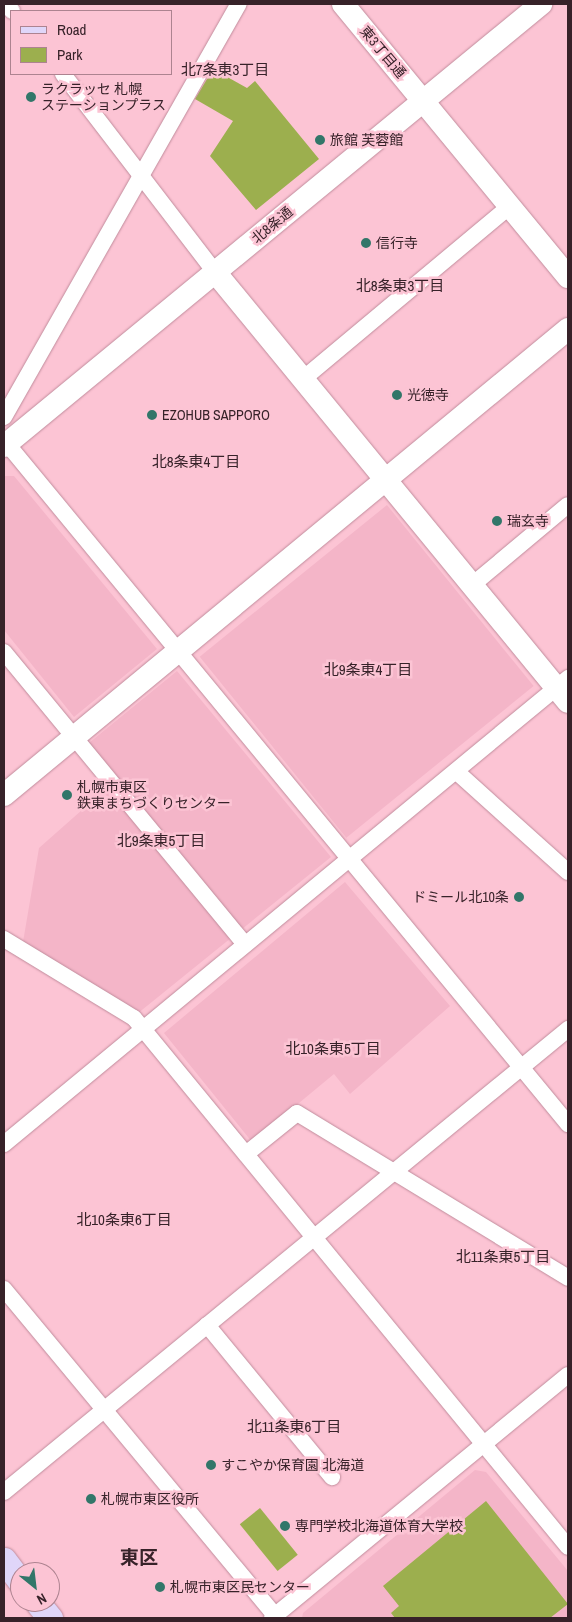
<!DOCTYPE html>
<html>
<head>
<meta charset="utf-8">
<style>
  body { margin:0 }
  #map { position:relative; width:572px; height:1622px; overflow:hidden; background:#fcc4d4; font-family:"Archivo Narrow","Noto Sans JP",sans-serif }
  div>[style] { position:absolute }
  .built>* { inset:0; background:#f4b5c8; transform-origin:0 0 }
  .green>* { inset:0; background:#9caf4e; transform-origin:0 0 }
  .roads { filter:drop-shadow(0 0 1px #c08c9c) drop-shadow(0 0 1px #c08c9c) }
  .street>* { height:16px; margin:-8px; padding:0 8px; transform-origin:8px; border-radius:8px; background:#fff }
  .secondary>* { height:22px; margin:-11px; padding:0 11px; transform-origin:11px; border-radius:11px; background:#fff }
  .primary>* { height:25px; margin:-12.5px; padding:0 12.5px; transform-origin:12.5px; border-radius:12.5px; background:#e0d6f9 }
  .dots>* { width:14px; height:14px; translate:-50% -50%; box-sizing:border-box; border:2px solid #fcc4d4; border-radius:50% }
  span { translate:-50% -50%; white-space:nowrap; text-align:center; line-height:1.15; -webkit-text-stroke:5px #fcc4d4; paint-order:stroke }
  .street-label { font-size:14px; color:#372229 }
  .poi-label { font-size:14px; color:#372229 }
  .left { translate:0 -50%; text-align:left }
  .right { translate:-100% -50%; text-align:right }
  .neighbourhood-label { font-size:15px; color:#372229 }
  .district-label { font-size:19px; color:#372229; font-weight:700 }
  .frame { position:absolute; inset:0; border:5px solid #372229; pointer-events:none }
  .legend { position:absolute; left:10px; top:10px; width:162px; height:65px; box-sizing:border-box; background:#fcc4d4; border:1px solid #ad8390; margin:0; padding:6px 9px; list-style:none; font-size:15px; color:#372229 }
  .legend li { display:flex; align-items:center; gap:10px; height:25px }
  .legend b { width:25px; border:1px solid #ad8390 }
  .north { position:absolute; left:10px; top:1562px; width:50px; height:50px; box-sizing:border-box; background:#fcc4d4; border:1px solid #ad8390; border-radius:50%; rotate:151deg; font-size:14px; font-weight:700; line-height:20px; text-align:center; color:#372229 }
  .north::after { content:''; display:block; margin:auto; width:18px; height:22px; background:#327669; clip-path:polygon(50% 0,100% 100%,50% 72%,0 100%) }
</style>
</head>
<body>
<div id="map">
  <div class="built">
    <div style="clip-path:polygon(4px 476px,14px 476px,157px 649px,74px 717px,4px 630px)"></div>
    <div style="left:387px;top:505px;width:233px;height:241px;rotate:51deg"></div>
    <div style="clip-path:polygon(177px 671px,331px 857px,137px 1014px,23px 942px,39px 848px,108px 787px,78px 752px)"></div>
    <div style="clip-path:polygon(345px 882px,450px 1006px,350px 1094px,334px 1074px,252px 1142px,164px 1033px)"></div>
    <div style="clip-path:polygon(475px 1470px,486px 1472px,568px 1571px,568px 1618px,302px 1618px,303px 1613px)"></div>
  </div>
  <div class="green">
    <div style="clip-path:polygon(213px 69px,247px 88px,255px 81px,319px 159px,256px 210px,210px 156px,233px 121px,195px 99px)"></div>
    <div style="clip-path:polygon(486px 1501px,568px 1604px,550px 1618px,395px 1618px,391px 1613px,399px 1606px,383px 1586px)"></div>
    <div style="left:260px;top:1508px;width:60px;height:26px;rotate:51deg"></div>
  </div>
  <div class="roads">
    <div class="street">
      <div style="left:6px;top:4px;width:9px;rotate:49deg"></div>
      <div style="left:63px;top:74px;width:250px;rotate:52.5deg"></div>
      <div style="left:303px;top:379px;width:270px;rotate:-39.9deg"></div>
      <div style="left:4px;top:417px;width:475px;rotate:-60.4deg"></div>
      <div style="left:4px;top:440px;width:887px;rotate:50.49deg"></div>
      <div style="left:471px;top:586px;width:126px;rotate:-39.9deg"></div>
      <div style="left:4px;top:652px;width:379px;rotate:50.5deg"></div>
      <div style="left:458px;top:773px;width:148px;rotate:42deg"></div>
      <div style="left:4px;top:939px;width:152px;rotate:31.3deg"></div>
      <div style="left:134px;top:1018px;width:684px;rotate:50.63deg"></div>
      <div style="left:4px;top:1144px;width:732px;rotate:-39.56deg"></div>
      <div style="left:246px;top:1154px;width:65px;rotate:-38.8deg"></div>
      <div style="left:297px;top:1113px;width:317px;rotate:31.3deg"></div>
      <div style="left:4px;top:1289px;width:428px;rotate:50.3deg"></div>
      <div style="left:207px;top:1325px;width:197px;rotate:50.6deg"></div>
      <div style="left:4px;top:1492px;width:730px;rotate:-39.38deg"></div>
      <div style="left:272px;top:1618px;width:383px;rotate:-39.4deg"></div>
    </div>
    <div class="secondary">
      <div style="left:343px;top:4px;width:354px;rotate:50.5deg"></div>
      <div style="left:215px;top:272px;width:556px;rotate:50.62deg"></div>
      <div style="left:4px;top:446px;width:696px;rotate:-39.46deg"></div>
      <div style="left:4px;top:795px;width:732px;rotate:-39.56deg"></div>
    </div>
    <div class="primary">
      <div style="left:4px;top:1560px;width:26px;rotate:53deg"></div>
      <div style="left:37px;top:1602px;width:21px;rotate:51deg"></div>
    </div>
  </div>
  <div class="dots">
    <div style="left:31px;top:97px;background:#327669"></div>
    <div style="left:320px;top:140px;background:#327669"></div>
    <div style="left:366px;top:243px;background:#327669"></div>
    <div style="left:397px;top:395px;background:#327669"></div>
    <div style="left:152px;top:415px;background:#327669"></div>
    <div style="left:497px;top:521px;background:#327669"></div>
    <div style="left:67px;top:795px;background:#327669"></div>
    <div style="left:519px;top:897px;background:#327669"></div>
    <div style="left:211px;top:1465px;background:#327669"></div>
    <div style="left:91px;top:1499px;background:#327669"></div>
    <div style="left:285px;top:1526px;background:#327669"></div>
    <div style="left:160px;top:1587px;background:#327669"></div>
  </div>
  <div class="street-label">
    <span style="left:383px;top:52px;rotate:50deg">東3丁目通</span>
    <span style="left:272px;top:225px;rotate:-40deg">北8条通</span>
  </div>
  <div class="poi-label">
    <span class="left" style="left:41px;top:97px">ラクラッセ 札幌<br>ステーションプラス</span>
    <span class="left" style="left:330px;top:140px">旅館 芙蓉館</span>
    <span class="left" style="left:376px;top:243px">信行寺</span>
    <span class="left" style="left:407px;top:395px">光徳寺</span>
    <span class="left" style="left:162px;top:415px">EZOHUB SAPPORO</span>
    <span class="left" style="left:507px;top:521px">瑞玄寺</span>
    <span class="left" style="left:77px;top:795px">札幌市東区<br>鉄東まちづくりセンター</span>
    <span class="right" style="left:509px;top:897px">ドミール北10条</span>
    <span class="left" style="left:221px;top:1465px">すこやか保育園 北海道</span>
    <span class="left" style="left:101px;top:1499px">札幌市東区役所</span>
    <span class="left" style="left:295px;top:1526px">専門学校北海道体育大学校</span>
    <span class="left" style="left:170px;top:1587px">札幌市東区民センター</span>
  </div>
  <div class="neighbourhood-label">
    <span style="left:225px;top:70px">北7条東3丁目</span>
    <span style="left:400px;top:286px">北8条東3丁目</span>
    <span style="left:196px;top:462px">北8条東4丁目</span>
    <span style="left:368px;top:670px">北9条東4丁目</span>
    <span style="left:161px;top:841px">北9条東5丁目</span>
    <span style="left:333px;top:1049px">北10条東5丁目</span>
    <span style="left:124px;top:1220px">北10条東6丁目</span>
    <span style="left:503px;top:1257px">北11条東5丁目</span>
    <span style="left:294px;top:1427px">北11条東6丁目</span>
  </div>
  <div class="district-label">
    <span style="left:139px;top:1558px">東区</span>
  </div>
  <div class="frame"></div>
  <ul class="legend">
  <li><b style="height:6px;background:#e0d6f9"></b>Road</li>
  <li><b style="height:14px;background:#9caf4e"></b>Park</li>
  </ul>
  <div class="north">N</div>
</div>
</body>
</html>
